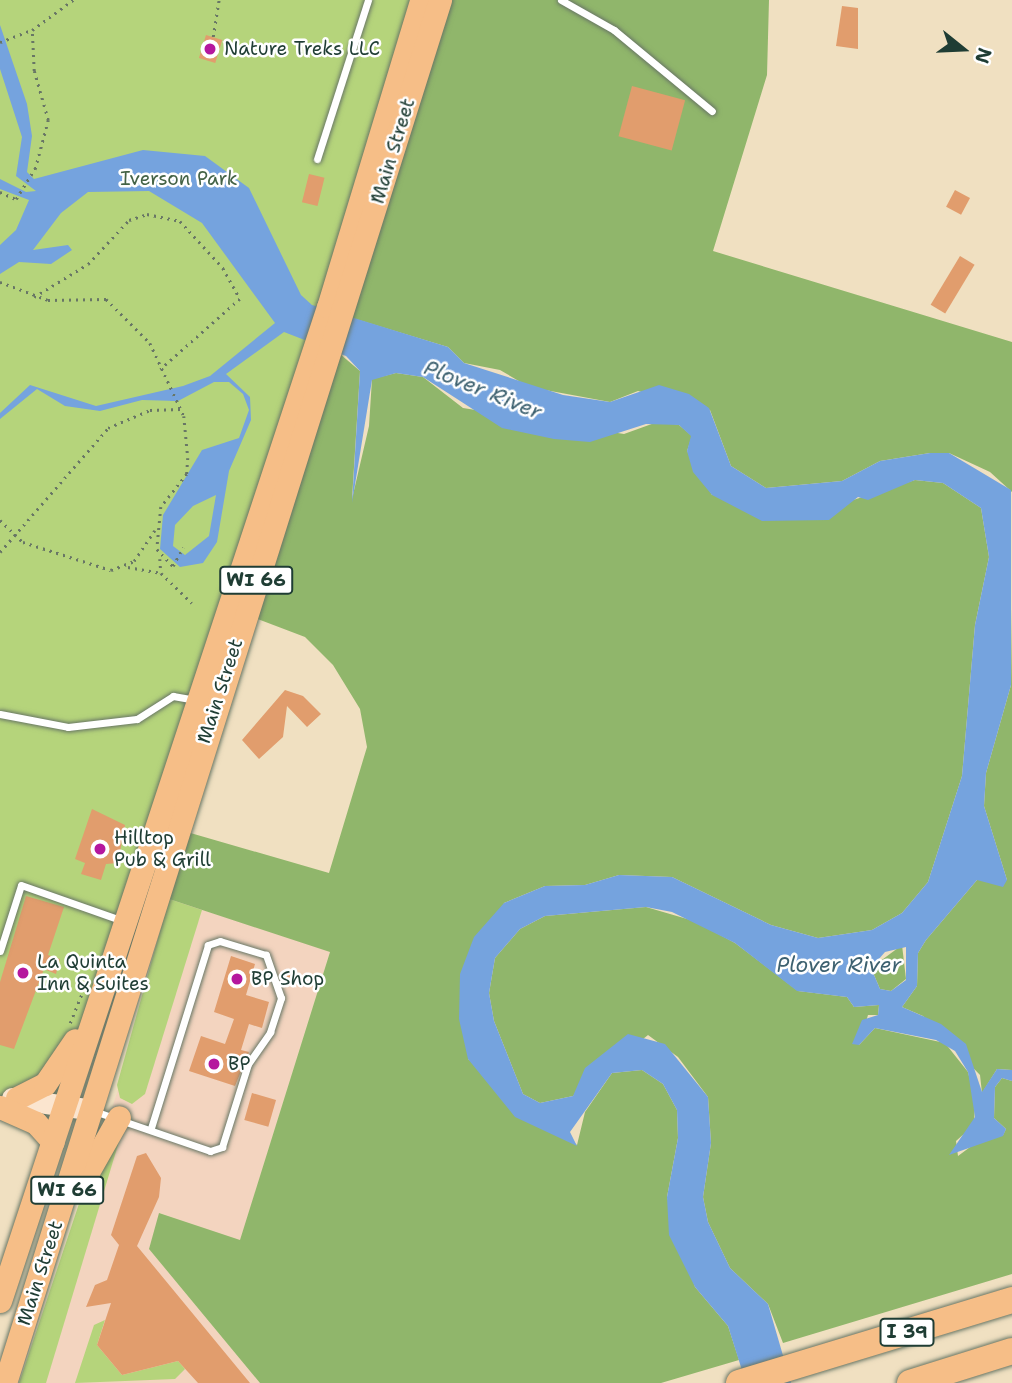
<!DOCTYPE html>
<html>
<head>
<meta charset="utf-8">
<style>
  body { margin:0 }
  #map { position:relative; width:1012px; height:1383px; overflow:hidden; background:#f0e0c1; font-family:"Shantell Sans",sans-serif }
  div>[style] { position:absolute }
  .built>* { inset:0; background:#f3d4bf }
  .green>* { inset:0; background:#b5d47b }
  .forest>* { inset:0; background:#90b66b }
  .water>* { inset:0; background:#75a3de }
  .building>* { inset:0; background:#e19d6d; transform-origin:0 0 }
  .path>* { height:2.5px; margin-top:-1.25px; transform-origin:0; background:repeating-linear-gradient(90deg,#687665 0 2px,transparent 0 7px) }
  .roads { filter:drop-shadow(0 0 2px #687665) drop-shadow(0 0 2px #687665) }
  .lane>* { height:7px; margin:-3.5px; padding:0 3.5px; transform-origin:3.5px; border-radius:3.5px; background:#fff }
  .secondary>* { height:21px; margin:-10.5px; padding:0 10.5px; transform-origin:10.5px; border-radius:10.5px; background:#fbe5cf }
  .primary>* { height:23px; margin:-11.5px; padding:0 11.5px; transform-origin:11.5px; border-radius:11.5px; background:#f6be87 }
  .highway>* { height:26px; margin:-13px; padding:0 13px; transform-origin:13px; border-radius:13px; background:#f6be87 }
  .dots>* { width:19px; height:19px; translate:-50% -50%; box-sizing:border-box; border:4px solid #fff; border-radius:50% }
  span { translate:-50% -50%; white-space:nowrap; text-align:center; line-height:1.15; -webkit-text-stroke:5px #fff; paint-order:stroke }
  .shield-label span { padding:2px 5px; background:#fff; border:2px solid; border-radius:5px; -webkit-text-stroke-width:0 }
  .shield-label { font-size:18px; color:#1f3d34; font-weight:700 }
  .poi-label { font-size:19px; color:#1f3d34 }
  .left { translate:0 -50%; text-align:left }
  .street-label { font-size:19px; color:#1f3d34 }
  .park-label { font-size:19px; color:#446346 }
  .water-label { font-size:21px; color:#3d6170; font-style:italic }
  .north { position:absolute; left:928px; top:14px; width:70px; height:70px; -webkit-text-stroke:5px #fff; paint-order:stroke; rotate:108deg; font-size:19px; font-weight:700; line-height:28px; text-align:center; color:#1f3d34 }
  .north::after { content:''; display:block; margin:auto; width:24px; height:32px; background:#1f3d34; clip-path:polygon(50% 0,100% 100%,50% 72%,0 100%) }
</style>
</head>
<body>
<div id="map">
  <div class="built">
    <div style="clip-path:polygon(169px 899px,330px 951px,240px 1241px,160px 1213px,149px 1249px,260px 1383px,19px 1383px,117px 1093px)"></div>
  </div>
  <div class="green">
    <div style="clip-path:polygon(0 0,421px 0,65px 1104px,0 1099px)"></div>
    <div style="clip-path:polygon(169px 899px,202px 910px,145px 1094px,132px 1104px,120px 1098px,117px 1085px)"></div>
    <div style="clip-path:polygon(121px 1135px,46px 1383px,19px 1383px,96px 1153px)"></div>
    <div style="clip-path:polygon(105px 1320px,97px 1345px,122px 1375px,178px 1361px,185px 1369px,175px 1379px,75px 1383px,94px 1325px)"></div>
  </div>
  <div class="forest">
    <div style="clip-path:polygon(451px 0,769px 0,767px 75px,713px 251px,1012px 342px,1012px 492px,990px 472px,949px 453px,930px 453px,880px 461px,842px 481px,766px 488px,731px 466px,710px 410px,638px 391px,610px 402px,529px 387px,500px 370px,464px 363px,448px 347px,352px 318px)"></div>
    <div style="clip-path:polygon(340px 354px,360px 371px,352px 499px,369px 426px,372px 379px,396px 373px,423px 377px,463px 408px,624px 434px,660px 421px,679px 425px,692px 436px,687px 451px,712px 495px,847px 502px,915px 480px,943px 483px,981px 508px,989px 557px,975px 625px,962px 776px,928px 882px,902px 913px,872px 930px,818px 938px,771px 925px,672px 877px,619px 875px,585px 885px,545px 886px,504px 903px,468px 1059px,577px 1145px,585px 1112px,612px 1073px,642px 1070px,663px 1084px,677px 1110px,678px 1138px,667px 1197px,695px 1287px,728px 1326px,739px 1360px,661px 1383px,260px 1383px,149px 1249px,159px 1213px,240px 1240px,330px 952px,169px 899px,187px 832px,329px 873px,367px 747px,360px 709px,333px 665px,305px 637px,255px 618px)"></div>
    <div style="clip-path:polygon(1012px 607px,1012px 1070px,997px 1069px,982px 1093px,980px 1075px,923px 1016px,902px 1007px,917px 986px,918px 953px,926px 940px,977px 880px,1007px 880px,984px 806px,986px 773px,1011px 685px)"></div>
    <div style="clip-path:polygon(646px 907px,694px 921px,735px 943px,798px 991px,847px 997px,854px 1007px,879px 1005px,878px 1015px,868px 1015px,859px 1045px,875px 1028px,945px 1043px,968px 1072px,975px 1101px,974px 1125px,956px 1141px,958px 1156px,981px 1139px,1003px 1135px,1006px 1129px,994px 1118px,995px 1087px,1002px 1078px,1012px 1081px,1012px 1274px,783px 1343px,768px 1304px,730px 1268px,708px 1222px,703px 1197px,711px 1143px,708px 1097px,678px 1057px,648px 1035px,573px 1096px,540px 1103px,523px 1094px,494px 1021px,489px 993px,495px 958px,520px 929px,545px 916px)"></div>
    <div style="clip-path:polygon(902px 945px,906px 979px,891px 991px,880px 989px,871px 968px)"></div>
  </div>
  <div class="water">
    <div style="clip-path:polygon(evenodd,0 25px,27px 104px,32px 136px,27px 172px,34px 179px,143px 150px,205px 156px,249px 188px,301px 295px,312px 305px,448px 347px,464px 363px,563px 395px,610px 402px,659px 385px,689px 394px,709px 408px,731px 466px,766px 488px,842px 481px,880px 461px,930px 453px,949px 453px,1011px 490px,1011px 685px,986px 773px,984px 806px,1007px 880px,1003px 887px,977px 880px,926px 940px,918px 953px,917px 986px,902px 1007px,941px 1024px,966px 1044px,982px 1092px,997px 1069px,1012px 1070px,1012px 1081px,1002px 1078px,995px 1087px,994px 1118px,1006px 1129px,1003px 1136px,949px 1155px,975px 1117px,968px 1072px,955px 1051px,936px 1040px,875px 1028px,859px 1045px,852px 1044px,862px 1020px,878px 1015px,879px 1005px,854px 1007px,847px 997px,797px 991px,735px 943px,672px 912px,646px 907px,545px 916px,520px 929px,495px 958px,489px 993px,494px 1021px,523px 1094px,540px 1103px,573px 1096px,585px 1068px,628px 1034px,665px 1044px,708px 1097px,711px 1143px,703px 1197px,708px 1222px,730px 1268px,768px 1304px,791px 1383px,746px 1383px,728px 1326px,695px 1287px,669px 1235px,667px 1197px,678px 1138px,677px 1110px,663px 1084px,642px 1070px,612px 1073px,570px 1132px,577px 1146px,515px 1117px,468px 1059px,459px 1019px,460px 974px,474px 937px,504px 903px,545px 886px,585px 885px,619px 875px,672px 877px,771px 925px,818px 938px,872px 930px,902px 913px,928px 882px,962px 776px,975px 625px,989px 557px,981px 508px,943px 483px,915px 480px,868px 500px,858px 497px,829px 520px,762px 521px,712px 495px,693px 472px,687px 451px,691px 436px,679px 425px,646px 424px,590px 442px,554px 439px,502px 428px,423px 377px,396px 373px,372px 380px,352px 503px,360px 371px,346px 356px,284px 332px,226px 374px,250px 397px,251px 420px,229px 471px,217px 542px,203px 563px,180px 567px,160px 549px,163px 515px,202px 450px,239px 438px,249px 410px,243px 394px,229px 382px,214px 382px,178px 401px,142px 400px,100px 411px,65px 406px,37px 389px,0 419px,0 413px,30px 385px,96px 406px,183px 386px,210px 376px,275px 323px,202px 223px,149px 191px,88px 192px,61px 213px,33px 250px,68px 245px,72px 250px,51px 264px,19px 262px,0 274px,0 245px,16px 230px,29px 200px,0 189px,0 179px,26px 192px,36px 191px,16px 176px,22px 137px,0 69px,0 25px,216px 495px,209px 536px,185px 555px,173px 546px,175px 525px,193px 506px,216px 495px,0 25px,906px 947px,906px 980px,891px 991px,880px 989px,871px 968px,885px 952px,906px 947px)"></div>
  </div>
  <div class="building">
    <div style="clip-path:polygon(842px 6px,858px 8px,858px 49px,836px 46px)"></div>
    <div style="left:206px;top:35px;width:17px;height:24px;rotate:17deg"></div>
    <div style="left:632px;top:86px;width:55px;height:52px;rotate:15deg"></div>
    <div style="left:309px;top:174px;width:16px;height:29px;rotate:14deg"></div>
    <div style="left:955px;top:190px;width:17px;height:19px;rotate:28deg"></div>
    <div style="left:960px;top:256px;width:17px;height:57px;rotate:31deg"></div>
    <div style="clip-path:polygon(285px 690px,303px 696px,321px 714px,307px 727px,287px 706px,283px 737px,259px 759px,242px 740px)"></div>
    <div style="clip-path:polygon(92px 809px,125px 825px,118px 863px,106px 864px,101px 880px,81px 874px,85px 863px,75px 859px)"></div>
    <div style="clip-path:polygon(26px 896px,64px 907px,48px 955px,60px 959px,56px 974px,44px 969px,14px 1049px,0 1045px,0 982px)"></div>
    <div style="clip-path:polygon(231px 956px,255px 964px,246px 995px,269px 1002px,262px 1028px,249px 1024px,241px 1050px,249px 1052px,235px 1086px,189px 1071px,201px 1036px,225px 1044px,234px 1019px,214px 1012px)"></div>
    <div style="left:290px;top:969px;width:15px;height:12px;rotate:67deg"></div>
    <div style="left:252px;top:1093px;width:25px;height:28px;rotate:16deg"></div>
    <div style="clip-path:polygon(146px 1153px,161px 1178px,159px 1197px,137px 1246px,250px 1383px,198px 1383px,178px 1361px,122px 1375px,97px 1345px,111px 1303px,86px 1307px,95px 1285px,107px 1280px,119px 1245px,111px 1235px,137px 1156px)"></div>
  </div>
  <div class="path">
    <div style="left:213px;top:37px;width:37px;rotate:-81deg"></div>
    <div style="left:0;top:42px;width:34px;rotate:-21deg"></div>
    <div style="left:32px;top:30px;width:51px;rotate:-36.2deg"></div>
    <div style="left:0;top:192px;width:17px;rotate:24deg"></div>
    <div style="left:16px;top:199px;width:36px;rotate:-58deg"></div>
    <div style="left:35px;top:169px;width:51px;rotate:-75.1deg"></div>
    <div style="left:48px;top:120px;width:51px;rotate:-105.9deg"></div>
    <div style="left:34px;top:71px;width:41px;rotate:-92.8deg"></div>
    <div style="left:0;top:282px;width:51px;rotate:20.6deg"></div>
    <div style="left:48px;top:300px;width:58px;rotate:-1deg"></div>
    <div style="left:106px;top:299px;width:62px;rotate:45deg"></div>
    <div style="left:150px;top:343px;width:81px;rotate:65deg"></div>
    <div style="left:184px;top:416px;width:42px;rotate:84.6deg"></div>
    <div style="left:188px;top:458px;width:16px;rotate:94deg"></div>
    <div style="left:187px;top:474px;width:42px;rotate:128.2deg"></div>
    <div style="left:161px;top:507px;width:42px;rotate:95.4deg"></div>
    <div style="left:157px;top:549px;width:23px;rotate:47deg"></div>
    <div style="left:173px;top:566px;width:21px;rotate:-62deg"></div>
    <div style="left:34px;top:297px;width:63px;rotate:-31.4deg"></div>
    <div style="left:88px;top:264px;width:60px;rotate:-47deg"></div>
    <div style="left:129px;top:220px;width:19px;rotate:-18deg"></div>
    <div style="left:147px;top:214px;width:34px;rotate:12deg"></div>
    <div style="left:180px;top:221px;width:64px;rotate:47.5deg"></div>
    <div style="left:223px;top:268px;width:35px;rotate:61deg"></div>
    <div style="left:240px;top:299px;width:106px;rotate:138.5deg"></div>
    <div style="left:0;top:520px;width:32px;rotate:44deg"></div>
    <div style="left:23px;top:542px;width:92px;rotate:17.7deg"></div>
    <div style="left:111px;top:570px;width:25px;rotate:-21deg"></div>
    <div style="left:134px;top:561px;width:37px;rotate:-56deg"></div>
    <div style="left:0;top:552px;width:164px;rotate:-48.9deg"></div>
    <div style="left:108px;top:428px;width:46px;rotate:-23.2deg"></div>
    <div style="left:150px;top:410px;width:31px;rotate:-2deg"></div>
    <div style="left:160px;top:559px;width:14px;rotate:86deg"></div>
    <div style="left:128px;top:567px;width:34px;rotate:10deg"></div>
    <div style="left:161px;top:573px;width:43px;rotate:44.1deg"></div>
    <div style="left:70px;top:1023px;width:31px;rotate:-68deg"></div>
  </div>
  <div class="roads">
    <div class="lane">
      <div style="left:561px;top:0;width:61px;rotate:29.5deg"></div>
      <div style="left:614px;top:30px;width:127px;rotate:39.6deg"></div>
      <div style="left:317px;top:159px;width:167px;rotate:-72.2deg"></div>
      <div style="left:0;top:714px;width:69px;rotate:10.8deg"></div>
      <div style="left:68px;top:727px;width:69px;rotate:-6.6deg"></div>
      <div style="left:137px;top:719px;width:43px;rotate:-32.6deg"></div>
      <div style="left:173px;top:696px;width:23px;rotate:10deg"></div>
      <div style="left:0;top:951px;width:69px;rotate:-72.3deg"></div>
      <div style="left:21px;top:885px;width:108px;rotate:19.4deg"></div>
      <div style="left:94px;top:1111px;width:123px;rotate:19deg"></div>
      <div style="left:210px;top:1151px;width:13px;rotate:-18deg"></div>
      <div style="left:222px;top:1147px;width:87px;rotate:-72.6deg"></div>
      <div style="left:248px;top:1064px;width:39px;rotate:-55deg"></div>
      <div style="left:270px;top:1032px;width:36px;rotate:-72deg"></div>
      <div style="left:281px;top:998px;width:46px;rotate:-109.2deg"></div>
      <div style="left:266px;top:955px;width:48px;rotate:-163.1deg"></div>
      <div style="left:220px;top:941px;width:13px;rotate:162deg"></div>
      <div style="left:208px;top:945px;width:192px;rotate:107.3deg"></div>
    </div>
    <div class="secondary">
      <div style="left:12px;top:1098px;width:81px;rotate:8.5deg"></div>
    </div>
    <div class="primary">
      <div style="left:17px;top:1098px;width:31px;rotate:-27deg"></div>
      <div style="left:45px;top:1084px;width:53px;rotate:-55.7deg"></div>
      <div style="left:0;top:1107px;width:39px;rotate:24deg"></div>
      <div style="left:36px;top:1123px;width:25px;rotate:48deg"></div>
      <div style="left:80px;top:1186px;width:79px;rotate:-60.5deg"></div>
      <div style="left:0;top:1301px;width:1047px;rotate:-71.74deg"></div>
      <div style="left:328px;top:307px;width:321px;rotate:-73.1deg"></div>
      <div style="left:5px;top:1383px;width:1450px;rotate:-72.54deg"></div>
    </div>
    <div class="highway">
      <div style="left:739px;top:1383px;width:285px;rotate:-16.9deg"></div>
      <div style="left:910px;top:1383px;width:107px;rotate:-17.4deg"></div>
    </div>
  </div>
  <div class="dots">
    <div style="left:210px;top:49px;background:#b5179e"></div>
    <div style="left:100px;top:849px;background:#b5179e"></div>
    <div style="left:23px;top:973px;background:#b5179e"></div>
    <div style="left:237px;top:979px;background:#b5179e"></div>
    <div style="left:214px;top:1064px;background:#b5179e"></div>
  </div>
  <div class="shield-label">
    <span style="left:256px;top:580px">WI 66</span>
    <span style="left:67px;top:1190px">WI 66</span>
    <span style="left:907px;top:1332px">I 39</span>
  </div>
  <div class="poi-label">
    <span class="left" style="left:224px;top:49px">Nature Treks LLC</span>
    <span class="left" style="left:114px;top:849px">Hilltop<br>Pub &amp; Grill</span>
    <span class="left" style="left:37px;top:973px">La Quinta<br>Inn &amp; Suites</span>
    <span class="left" style="left:251px;top:979px">BP Shop</span>
    <span class="left" style="left:228px;top:1064px">BP</span>
  </div>
  <div class="street-label">
    <span style="left:393px;top:151px;rotate:-73deg">Main Street</span>
    <span style="left:220px;top:691px;rotate:-72deg">Main Street</span>
    <span style="left:40px;top:1273px;rotate:-72deg">Main Street</span>
  </div>
  <div class="park-label">
    <span style="left:179px;top:179px">Iverson Park</span>
  </div>
  <div class="water-label">
    <span style="left:483px;top:390px;rotate:22deg">Plover River</span>
    <span style="left:839px;top:965px">Plover River</span>
  </div>
  <div class="north">N</div>
</div>
</body>
</html>
